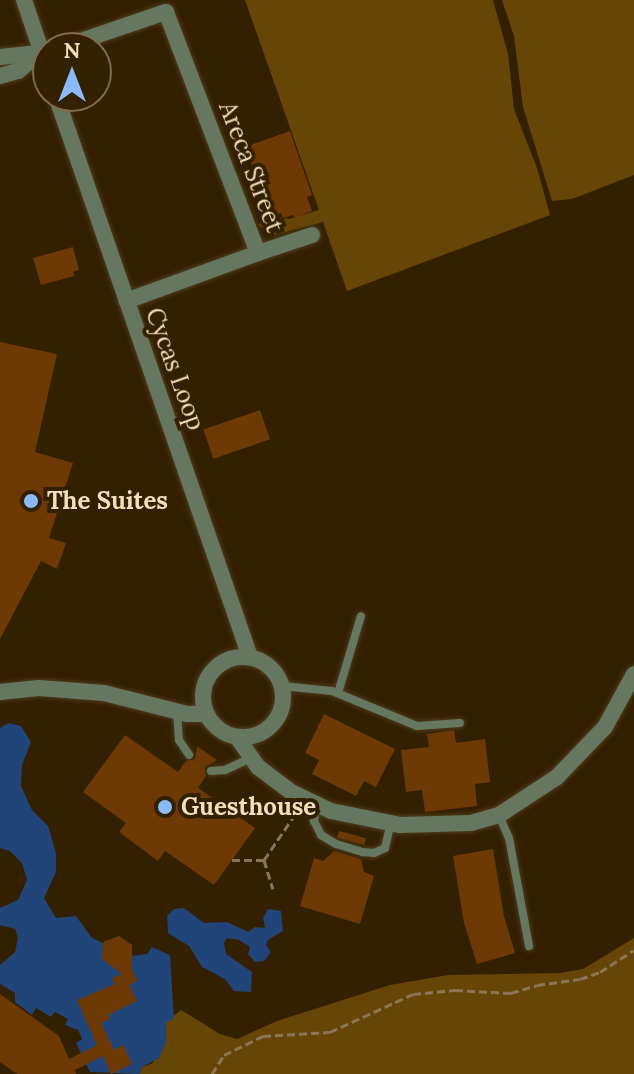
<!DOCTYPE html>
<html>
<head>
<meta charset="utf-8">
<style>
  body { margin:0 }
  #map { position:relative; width:634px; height:1074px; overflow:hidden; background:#332000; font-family:Lora,serif }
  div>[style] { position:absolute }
  .green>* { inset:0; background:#664606 }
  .water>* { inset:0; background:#214578 }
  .building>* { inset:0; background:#6d3905; transform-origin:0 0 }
  .path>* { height:3px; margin-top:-1.5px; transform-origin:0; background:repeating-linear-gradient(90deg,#8a7657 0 8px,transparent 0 12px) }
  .roads { filter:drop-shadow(0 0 2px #4e3b1b) drop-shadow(0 0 2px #4e3b1b) }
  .lane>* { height:8px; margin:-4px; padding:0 4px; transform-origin:4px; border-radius:4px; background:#65775f }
  .street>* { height:16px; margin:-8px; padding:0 8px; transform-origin:8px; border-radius:8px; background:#65775f }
  .street>.ring { margin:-8px; padding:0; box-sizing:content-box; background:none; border:16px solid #65775f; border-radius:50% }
  .dots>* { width:22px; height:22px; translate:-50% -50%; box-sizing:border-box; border:4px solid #332000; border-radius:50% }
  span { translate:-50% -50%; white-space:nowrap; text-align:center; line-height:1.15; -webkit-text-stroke:8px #332000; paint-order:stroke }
  .street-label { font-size:24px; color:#f3debf }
  .poi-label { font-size:24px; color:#f3debf; font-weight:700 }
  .left { translate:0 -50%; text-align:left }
  .north { position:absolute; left:32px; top:32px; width:80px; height:80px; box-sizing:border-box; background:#332000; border:2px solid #806c4c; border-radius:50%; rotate:0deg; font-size:22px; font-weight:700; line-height:32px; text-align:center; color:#f3debf }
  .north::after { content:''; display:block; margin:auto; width:28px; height:36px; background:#8cb9fc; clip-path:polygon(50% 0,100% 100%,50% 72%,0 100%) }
</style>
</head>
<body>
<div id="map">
  <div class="green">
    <div style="clip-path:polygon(245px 0,493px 0,508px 54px,514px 109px,537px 168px,550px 215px,347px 291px,323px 222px,275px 235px,258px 225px,268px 213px,270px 217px,289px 219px,319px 210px)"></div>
    <div style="clip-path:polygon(502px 0,634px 0,634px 175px,572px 199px,552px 201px,523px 107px,514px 36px)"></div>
    <div style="clip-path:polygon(634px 938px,634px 1074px,139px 1074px,142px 1067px,153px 1063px,166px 1022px,181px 1010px,220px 1034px,237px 1039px,277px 1021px,390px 985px,448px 975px,560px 973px,583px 969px)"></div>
  </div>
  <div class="water">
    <div style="clip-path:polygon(8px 723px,21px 726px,31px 742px,22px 765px,21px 786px,32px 810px,48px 826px,56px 853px,56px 872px,44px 898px,56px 918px,76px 916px,92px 938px,131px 956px,147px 954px,152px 947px,170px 955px,174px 1019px,166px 1022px,166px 1043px,159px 1058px,142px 1067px,139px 1074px,90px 1072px,76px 1043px,82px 1039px,81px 1036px,78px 1030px,65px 1025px,68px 1019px,55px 1012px,51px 1017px,36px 1008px,32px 1015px,15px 1002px,15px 993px,0 984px,0 965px,15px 952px,18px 938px,15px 929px,0 925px,0 908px,18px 900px,27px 880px,22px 863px,10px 851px,0 848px,0 728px)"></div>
    <div style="clip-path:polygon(184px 908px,204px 923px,227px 922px,248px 932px,255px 927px,265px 928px,263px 918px,268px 909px,281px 911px,283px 931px,268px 940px,266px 945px,271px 952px,264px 961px,255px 962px,248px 954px,250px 947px,239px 940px,227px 938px,224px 943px,226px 954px,252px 972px,251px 992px,234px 991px,225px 979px,202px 967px,189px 946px,168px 933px,167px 916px,174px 909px)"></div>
  </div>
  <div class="building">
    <div style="clip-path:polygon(290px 131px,312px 195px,307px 197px,312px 211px,294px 218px,293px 215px,283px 218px,281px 213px,271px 217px,245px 147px)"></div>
    <div style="clip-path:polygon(73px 247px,79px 270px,73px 272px,74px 276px,41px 285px,33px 258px)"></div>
    <div style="clip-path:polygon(0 342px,57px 354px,35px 452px,73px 463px,49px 538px,66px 543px,57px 569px,41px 561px,0 639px)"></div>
    <div style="left:260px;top:410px;width:31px;height:60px;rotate:71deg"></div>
    <div style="clip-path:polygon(324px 714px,395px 749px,376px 787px,364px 781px,356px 796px,312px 774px,319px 760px,305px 753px)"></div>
    <div style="clip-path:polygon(454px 730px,456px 743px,485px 739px,490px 782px,475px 784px,477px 806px,425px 812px,422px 790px,406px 792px,401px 750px,429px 747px,427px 734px)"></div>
    <div style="clip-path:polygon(125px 735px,178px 772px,186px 761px,195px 759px,197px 746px,217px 760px,205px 767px,206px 776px,198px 788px,255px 828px,214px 885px,165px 851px,158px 861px,119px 832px,126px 823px,83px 792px)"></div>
    <div style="left:339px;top:831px;width:28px;height:7px;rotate:15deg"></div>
    <div style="clip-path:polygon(493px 849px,504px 916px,515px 953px,477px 964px,464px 923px,453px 856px)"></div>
    <div style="clip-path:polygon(334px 851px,361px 859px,364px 872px,374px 876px,360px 924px,300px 906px,314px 858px,323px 861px)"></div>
    <div style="clip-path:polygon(119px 936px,132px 945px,132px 969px,137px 981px,129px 985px,137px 1001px,108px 1015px,110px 1019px,101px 1023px,114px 1050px,123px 1045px,132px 1064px,111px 1074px,103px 1056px,75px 1070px,76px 1074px,17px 1074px,0 1062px,0 994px,59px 1036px,69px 1059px,97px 1045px,77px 1000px,115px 984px,112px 978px,122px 974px,102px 959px,103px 942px)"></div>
  </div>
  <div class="path">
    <div style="left:232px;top:860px;width:32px"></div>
    <div style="left:264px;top:860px;width:57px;rotate:-55.8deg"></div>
    <div style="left:264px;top:860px;width:30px;rotate:73deg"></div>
    <div style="left:212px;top:1074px;width:22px;rotate:-58deg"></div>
    <div style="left:224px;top:1055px;width:43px;rotate:-26deg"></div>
    <div style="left:263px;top:1036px;width:67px;rotate:-3.4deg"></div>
    <div style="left:330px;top:1032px;width:91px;rotate:-24.6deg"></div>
    <div style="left:413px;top:994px;width:42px;rotate:-5.4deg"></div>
    <div style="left:455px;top:990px;width:56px;rotate:3.1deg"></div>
    <div style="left:511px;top:993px;width:27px;rotate:-17deg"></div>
    <div style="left:537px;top:985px;width:43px;rotate:-7.9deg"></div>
    <div style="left:580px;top:979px;width:21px;rotate:-19deg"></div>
    <div style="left:600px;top:972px;width:40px;rotate:-32.9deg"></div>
  </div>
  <div class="roads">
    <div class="lane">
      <div style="left:282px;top:686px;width:50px;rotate:5.7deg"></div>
      <div style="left:332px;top:691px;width:92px;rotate:22.4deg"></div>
      <div style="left:417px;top:726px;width:43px;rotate:-4deg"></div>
      <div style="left:338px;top:693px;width:80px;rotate:-73.4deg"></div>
      <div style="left:177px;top:712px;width:28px;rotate:86deg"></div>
      <div style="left:179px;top:740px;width:18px;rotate:56deg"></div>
      <div style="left:211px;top:771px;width:14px;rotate:-4deg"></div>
      <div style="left:225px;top:770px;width:26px;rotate:-25deg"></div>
      <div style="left:317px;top:805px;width:16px;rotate:101deg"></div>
      <div style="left:314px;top:821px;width:16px;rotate:63deg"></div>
      <div style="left:321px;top:835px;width:17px;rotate:31deg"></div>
      <div style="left:336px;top:844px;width:28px;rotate:17deg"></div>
      <div style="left:363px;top:852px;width:11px;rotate:5deg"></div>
      <div style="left:374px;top:853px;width:12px;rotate:-24deg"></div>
      <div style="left:385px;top:848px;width:26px;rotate:-77deg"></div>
      <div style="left:499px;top:815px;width:25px;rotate:67deg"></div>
      <div style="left:509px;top:838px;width:110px;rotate:79.5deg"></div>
    </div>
    <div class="street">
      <div style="left:24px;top:0;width:75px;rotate:71.3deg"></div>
      <div style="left:60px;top:48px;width:112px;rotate:-18.8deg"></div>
      <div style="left:166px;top:12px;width:258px;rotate:69.1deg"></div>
      <div style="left:258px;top:253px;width:140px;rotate:160deg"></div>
      <div style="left:0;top:57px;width:48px;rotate:-5.9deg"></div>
      <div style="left:0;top:76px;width:19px;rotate:-16deg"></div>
      <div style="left:18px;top:71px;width:23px;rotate:-40deg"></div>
      <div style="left:56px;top:96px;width:594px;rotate:70.92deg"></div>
      <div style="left:258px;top:253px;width:57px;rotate:-18.4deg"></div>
      <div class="ring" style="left:203px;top:657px;width:64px;height:64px"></div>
      <div style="left:0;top:692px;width:39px;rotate:-6deg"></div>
      <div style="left:39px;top:688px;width:65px;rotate:4.4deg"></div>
      <div style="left:104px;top:693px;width:86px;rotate:14.2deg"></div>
      <div style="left:187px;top:714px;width:19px"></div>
      <div style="left:237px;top:737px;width:37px;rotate:55deg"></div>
      <div style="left:258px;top:767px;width:41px;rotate:37.1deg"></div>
      <div style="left:291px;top:792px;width:44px;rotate:25.4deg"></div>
      <div style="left:331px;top:811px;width:70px;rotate:11.5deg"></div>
      <div style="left:400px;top:825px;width:71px;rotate:-1.6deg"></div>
      <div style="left:471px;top:823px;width:29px;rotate:-16deg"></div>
      <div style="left:499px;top:815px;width:69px;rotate:-33.2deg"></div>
      <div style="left:557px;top:777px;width:69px;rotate:-46.2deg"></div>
      <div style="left:605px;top:727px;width:60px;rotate:-61.3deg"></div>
    </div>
  </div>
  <div class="dots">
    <div style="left:31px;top:501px;background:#8cb9fc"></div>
    <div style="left:165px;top:807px;background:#8cb9fc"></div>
  </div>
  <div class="street-label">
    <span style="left:251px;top:167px;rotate:69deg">Areca Street</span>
    <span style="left:175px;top:369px;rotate:70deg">Cycas Loop</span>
  </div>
  <div class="poi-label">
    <span class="left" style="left:47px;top:501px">The Suites</span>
    <span class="left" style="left:181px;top:807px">Guesthouse</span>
  </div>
  <div class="north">N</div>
</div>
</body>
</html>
